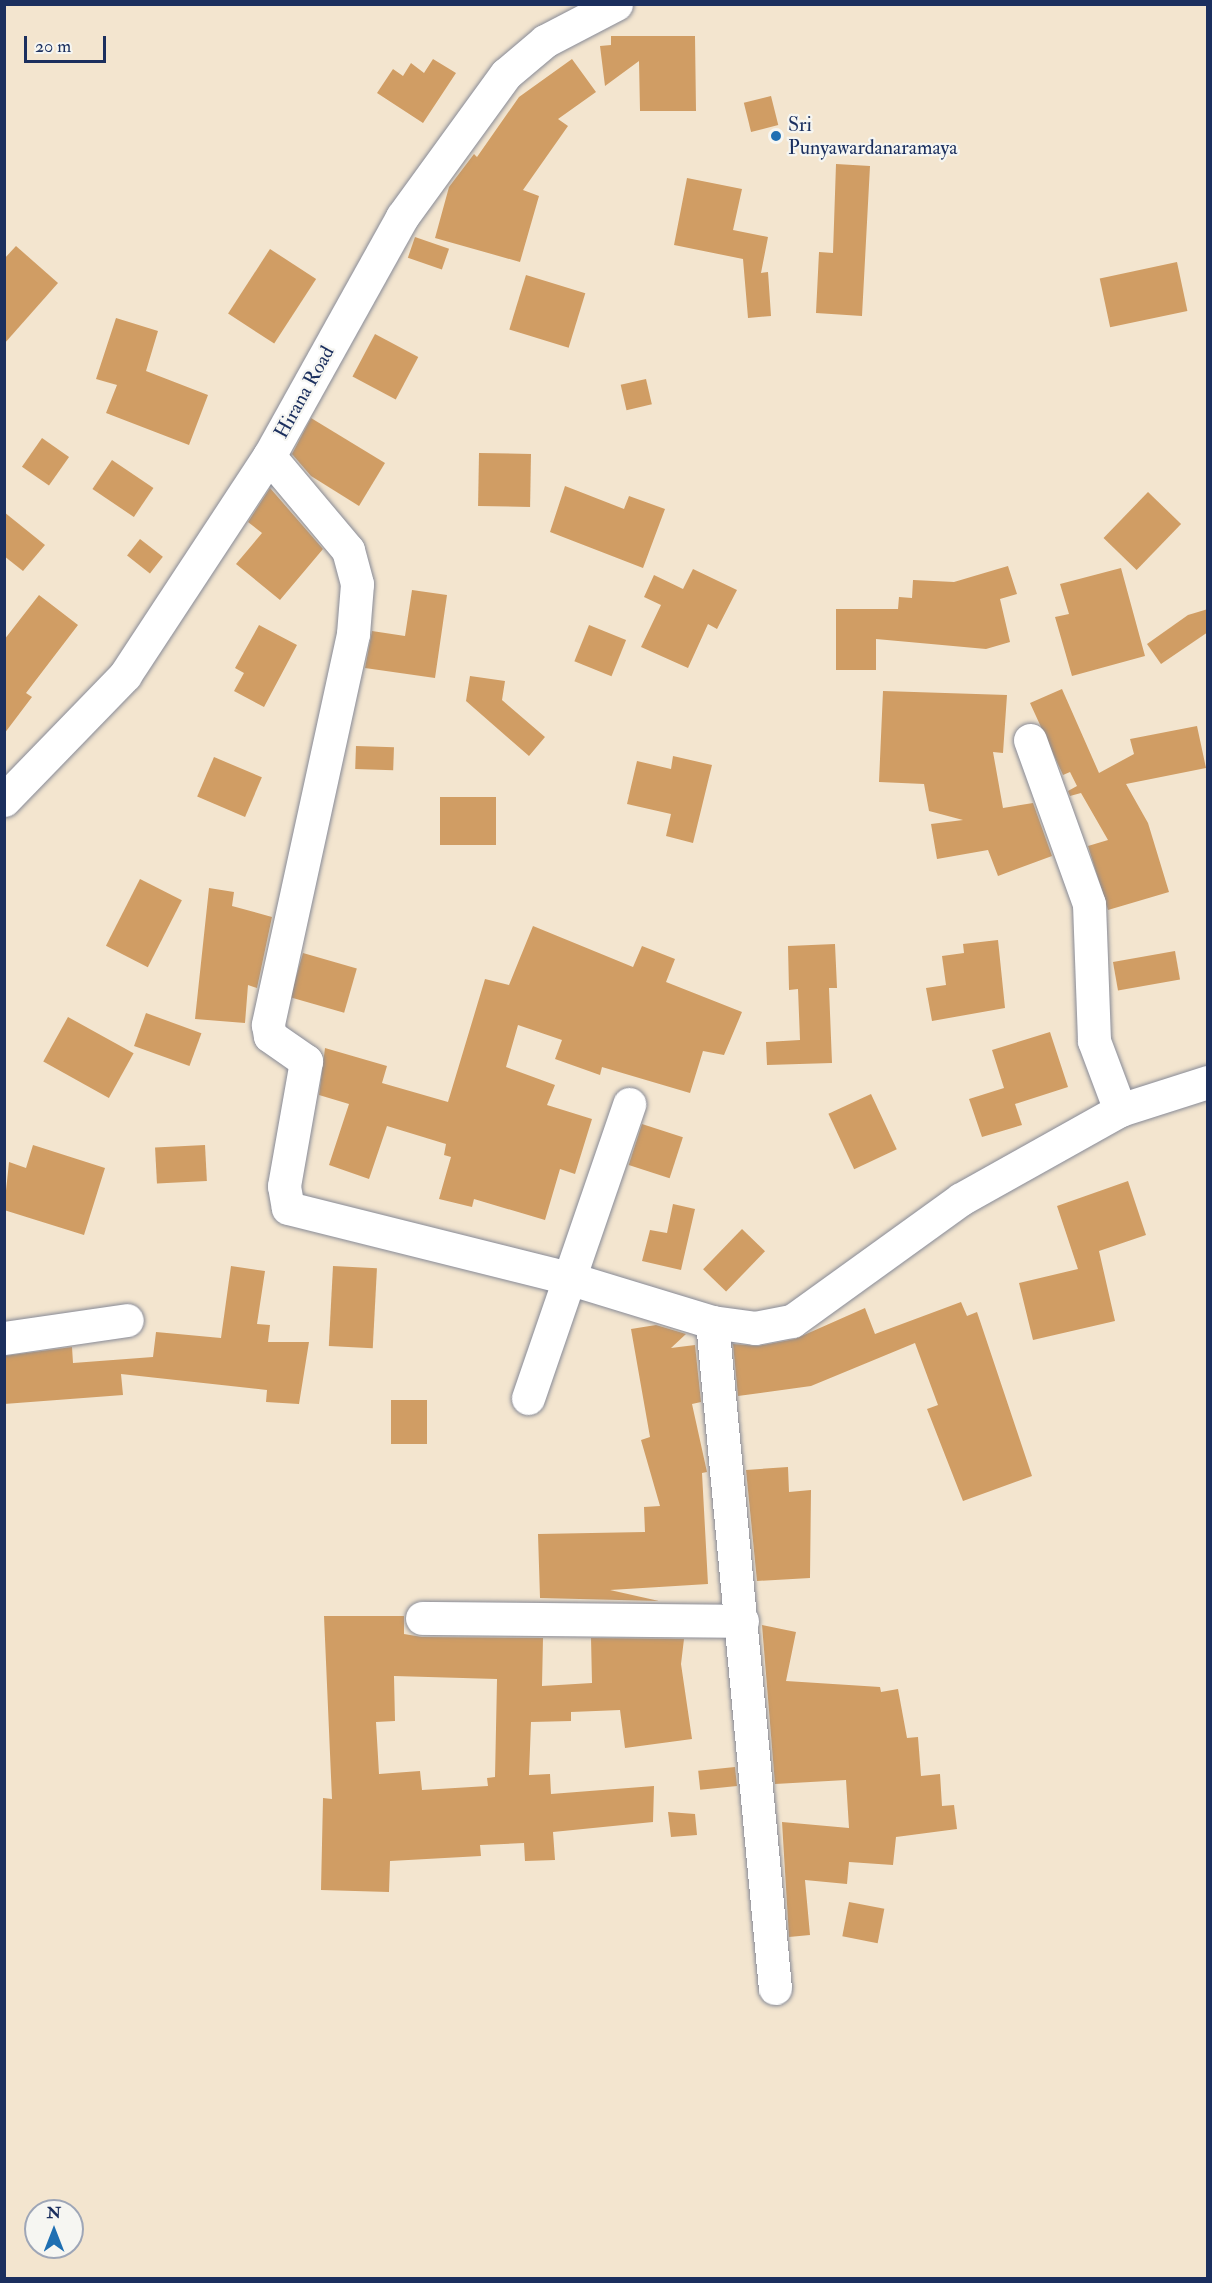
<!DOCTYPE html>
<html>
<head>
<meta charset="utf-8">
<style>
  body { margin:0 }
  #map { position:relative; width:1212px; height:2283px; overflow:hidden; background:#f3e5cf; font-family:"IM FELL Double Pica",serif }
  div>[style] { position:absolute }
  .building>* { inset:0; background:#d09d64; transform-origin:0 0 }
  .roads { filter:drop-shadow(0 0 2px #878a96) drop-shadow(0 0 2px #878a96) }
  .minor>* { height:33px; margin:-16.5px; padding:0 16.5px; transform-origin:16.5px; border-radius:16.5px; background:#fff }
  .dots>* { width:16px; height:16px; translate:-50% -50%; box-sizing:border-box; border:3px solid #f6f6f2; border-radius:50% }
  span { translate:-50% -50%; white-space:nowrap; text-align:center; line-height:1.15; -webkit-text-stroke:4.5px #f6f6f2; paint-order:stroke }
  .poi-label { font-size:20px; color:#1b2f5e }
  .left { translate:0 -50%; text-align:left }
  .street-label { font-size:20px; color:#1b2f5e }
  .frame { position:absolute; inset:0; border:6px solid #1b2f5e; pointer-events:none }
  .north { position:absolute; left:24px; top:2199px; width:60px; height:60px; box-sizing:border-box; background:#f6f6f2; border:2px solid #9ea6b7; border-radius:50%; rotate:0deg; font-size:16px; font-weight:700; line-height:24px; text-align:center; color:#1b2f5e }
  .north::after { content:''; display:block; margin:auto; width:21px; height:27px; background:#1f6fb2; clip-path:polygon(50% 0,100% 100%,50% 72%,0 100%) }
  .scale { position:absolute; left:24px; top:36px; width:82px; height:27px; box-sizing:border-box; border:3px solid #1b2f5e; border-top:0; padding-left:8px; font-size:18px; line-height:21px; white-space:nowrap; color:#1b2f5e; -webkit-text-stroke:4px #f6f6f2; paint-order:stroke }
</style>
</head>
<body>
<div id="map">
  <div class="building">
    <div style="clip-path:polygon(611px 36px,695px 36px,696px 111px,640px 111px,639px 61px,605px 86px,600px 46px,611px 45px)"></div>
    <div style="clip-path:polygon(433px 59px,456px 73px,423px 123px,377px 93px,393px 69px,403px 76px,411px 63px,424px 73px)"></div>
    <div style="clip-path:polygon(572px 59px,596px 92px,558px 119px,568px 126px,523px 190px,539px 196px,520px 262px,435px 238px,449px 187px,474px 154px,477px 157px,519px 97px)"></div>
    <div style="left:771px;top:96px;width:30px;height:28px;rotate:76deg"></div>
    <div style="clip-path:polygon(836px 164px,870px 166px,862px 316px,816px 313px,819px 252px,833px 253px)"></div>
    <div style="clip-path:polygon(687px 178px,742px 189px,733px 230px,768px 237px,761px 273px,768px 272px,771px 316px,748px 318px,743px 259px,674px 245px)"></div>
    <div style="left:415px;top:237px;width:36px;height:22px;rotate:19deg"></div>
    <div style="clip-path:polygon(16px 246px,58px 283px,4px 344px,4px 259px)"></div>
    <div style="left:270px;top:249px;width:55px;height:77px;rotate:33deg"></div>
    <div style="left:1177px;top:262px;width:50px;height:79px;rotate:78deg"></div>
    <div style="left:526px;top:275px;width:62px;height:57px;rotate:17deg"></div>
    <div style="clip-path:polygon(116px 318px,158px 331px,146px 371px,208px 395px,189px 445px,106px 413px,117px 385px,96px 379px)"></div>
    <div style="left:375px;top:334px;width:49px;height:48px;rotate:28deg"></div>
    <div style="left:646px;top:379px;width:26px;height:26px;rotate:77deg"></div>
    <div style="clip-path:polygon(311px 418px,385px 463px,359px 506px,311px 476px,292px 454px)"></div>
    <div style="left:42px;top:438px;width:33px;height:35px;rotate:35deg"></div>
    <div style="left:479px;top:453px;width:52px;height:53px;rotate:1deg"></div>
    <div style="left:112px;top:460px;width:50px;height:35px;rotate:34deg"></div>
    <div style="clip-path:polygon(565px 486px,624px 509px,629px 496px,665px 509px,643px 568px,550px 532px)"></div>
    <div style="clip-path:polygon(270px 488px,323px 549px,280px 600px,236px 564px,262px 533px,248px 522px)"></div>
    <div style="left:1148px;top:492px;width:46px;height:64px;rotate:44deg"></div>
    <div style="clip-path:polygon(4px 512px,45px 545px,23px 571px,4px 556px)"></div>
    <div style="left:140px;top:539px;width:29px;height:21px;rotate:38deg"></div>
    <div style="clip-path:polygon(1008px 566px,1017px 594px,1000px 599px,1010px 642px,986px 649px,876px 639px,876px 670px,836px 670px,836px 609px,898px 609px,899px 597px,912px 598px,913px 580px,954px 582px)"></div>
    <div style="clip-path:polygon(1121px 568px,1145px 656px,1072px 676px,1055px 617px,1069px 614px,1060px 584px)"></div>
    <div style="clip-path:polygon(693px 569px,737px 590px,717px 629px,708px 624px,688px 668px,641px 647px,661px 605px,644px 597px,654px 575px,683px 589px)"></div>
    <div style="clip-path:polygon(412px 590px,447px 595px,435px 678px,365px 668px,372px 631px,405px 636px)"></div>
    <div style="clip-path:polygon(39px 595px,78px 625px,26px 693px,32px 697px,4px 734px,4px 640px)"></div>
    <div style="clip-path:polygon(1208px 609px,1208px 632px,1161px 664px,1147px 644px,1188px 615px)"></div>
    <div style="clip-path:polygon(259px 625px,297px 645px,264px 707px,234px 691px,244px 673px,235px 668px)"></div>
    <div style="left:589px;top:625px;width:40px;height:39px;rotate:22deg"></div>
    <div style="clip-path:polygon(470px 676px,505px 681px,502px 700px,545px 737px,529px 756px,466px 701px)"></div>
    <div style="clip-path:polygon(1062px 689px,1099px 773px,1134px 754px,1130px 739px,1197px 726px,1206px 768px,1126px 784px,1148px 823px,1169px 892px,1108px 910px,1088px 846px,1108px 840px,1081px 793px,1070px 796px,1068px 791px,1077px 786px,1070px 772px,1063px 775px,1030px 703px)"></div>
    <div style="clip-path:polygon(883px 691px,1007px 695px,1003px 753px,993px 752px,1003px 808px,1033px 803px,1052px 856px,998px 876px,988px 850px,937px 859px,931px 824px,963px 820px,929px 811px,924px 784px,879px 782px)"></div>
    <div style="left:356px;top:746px;width:38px;height:23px;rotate:2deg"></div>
    <div style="clip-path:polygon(673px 756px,712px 765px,693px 843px,666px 836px,671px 814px,627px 804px,637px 761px,671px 769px)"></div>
    <div style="left:214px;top:757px;width:52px;height:43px;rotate:23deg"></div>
    <div style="left:440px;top:797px;width:56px;height:48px"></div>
    <div style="left:140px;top:879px;width:47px;height:75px;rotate:27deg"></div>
    <div style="clip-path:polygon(209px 888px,234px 892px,232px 906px,272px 917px,257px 988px,248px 985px,245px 1023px,195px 1019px)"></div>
    <div style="clip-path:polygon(533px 926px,633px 967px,642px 946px,675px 959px,666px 982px,742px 1012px,724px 1055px,703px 1051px,690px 1093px,602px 1067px,600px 1075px,555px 1059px,562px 1040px,518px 1025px,506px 1067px,555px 1085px,547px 1105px,592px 1119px,575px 1174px,560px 1169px,545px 1220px,474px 1199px,472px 1207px,439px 1199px,451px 1157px,444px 1155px,446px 1144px,387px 1126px,369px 1179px,329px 1165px,349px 1104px,319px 1095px,325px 1048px,387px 1066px,382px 1083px,448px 1102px,485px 979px,509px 985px)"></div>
    <div style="clip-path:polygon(998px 940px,1005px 1008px,932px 1021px,926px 988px,946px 985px,942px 956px,964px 953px,963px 944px)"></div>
    <div style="clip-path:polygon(835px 944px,837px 988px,829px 988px,832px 1063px,767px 1065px,766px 1042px,800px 1040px,798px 989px,789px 990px,788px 946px)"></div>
    <div style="left:1175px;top:951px;width:29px;height:63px;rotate:80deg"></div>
    <div style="left:303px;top:953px;width:56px;height:46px;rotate:16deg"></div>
    <div style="left:146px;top:1013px;width:59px;height:35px;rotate:20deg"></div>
    <div style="left:68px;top:1017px;width:75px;height:51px;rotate:29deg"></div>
    <div style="clip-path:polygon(1050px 1032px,1068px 1087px,1015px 1104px,1022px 1125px,982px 1137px,969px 1099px,1004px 1088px,992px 1050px)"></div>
    <div style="left:871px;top:1094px;width:61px;height:47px;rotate:65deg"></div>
    <div style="left:642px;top:1124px;width:43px;height:43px;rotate:18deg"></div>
    <div style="clip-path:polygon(33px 1145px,105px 1168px,84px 1235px,4px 1210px,9px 1162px,26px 1168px)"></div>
    <div style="left:205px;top:1145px;width:36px;height:50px;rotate:87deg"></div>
    <div style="clip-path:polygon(1128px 1181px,1146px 1235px,1099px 1251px,1115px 1321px,1033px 1340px,1019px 1283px,1078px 1269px,1057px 1206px)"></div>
    <div style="clip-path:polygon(673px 1204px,695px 1209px,681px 1270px,642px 1261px,650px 1230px,667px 1233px)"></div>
    <div style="left:742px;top:1229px;width:32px;height:56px;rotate:44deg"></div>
    <div style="clip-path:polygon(231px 1266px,265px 1271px,257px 1324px,270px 1325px,268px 1342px,309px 1342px,299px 1404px,266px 1402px,267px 1390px,121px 1374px,123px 1395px,4px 1404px,4px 1356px,72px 1347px,73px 1363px,153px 1357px,156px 1332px,221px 1338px)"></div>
    <div style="left:333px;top:1266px;width:44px;height:80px;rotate:3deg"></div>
    <div style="clip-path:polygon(961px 1302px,967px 1316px,977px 1312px,1032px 1476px,963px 1501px,927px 1409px,938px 1405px,915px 1343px,811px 1386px,738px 1396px,733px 1344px,758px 1346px,795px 1339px,865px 1308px,875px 1334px)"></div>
    <div style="clip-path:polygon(656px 1325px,686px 1334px,671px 1348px,695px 1345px,701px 1402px,692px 1404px,707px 1472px,702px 1473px,708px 1584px,610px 1590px,659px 1601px,540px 1598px,538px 1534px,645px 1532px,644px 1507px,660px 1506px,641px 1440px,650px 1437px,631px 1329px)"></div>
    <div style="left:391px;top:1400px;width:36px;height:44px"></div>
    <div style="clip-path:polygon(788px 1467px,789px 1492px,811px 1490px,810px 1578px,757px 1581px,746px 1470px)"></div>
    <div style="clip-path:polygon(evenodd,324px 1616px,404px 1616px,404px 1634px,422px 1637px,543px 1638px,542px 1686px,592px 1683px,591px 1638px,684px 1639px,681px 1664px,692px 1739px,625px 1748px,620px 1710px,571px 1712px,571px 1721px,531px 1722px,529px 1775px,550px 1774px,551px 1794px,654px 1786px,653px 1822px,553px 1832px,555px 1860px,525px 1861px,524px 1843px,480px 1845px,481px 1856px,390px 1861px,389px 1892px,321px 1890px,323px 1798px,332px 1799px,324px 1616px,394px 1676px,497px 1679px,495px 1777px,487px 1778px,488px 1786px,422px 1790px,420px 1771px,379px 1774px,376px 1722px,395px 1721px,394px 1676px)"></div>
    <div style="clip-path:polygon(762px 1625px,796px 1632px,786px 1681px,880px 1687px,881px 1692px,898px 1689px,907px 1738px,918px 1737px,921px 1776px,940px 1774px,942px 1806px,954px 1805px,957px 1829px,896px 1837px,893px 1865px,849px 1862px,847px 1884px,805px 1880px,810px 1935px,789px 1937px,782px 1822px,849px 1828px,846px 1780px,775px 1784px)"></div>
    <div style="left:735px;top:1767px;width:19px;height:37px;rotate:84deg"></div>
    <div style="clip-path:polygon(668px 1812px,695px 1814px,697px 1835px,671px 1837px)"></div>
    <div style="left:849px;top:1902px;width:36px;height:35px;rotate:11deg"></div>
  </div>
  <div class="roads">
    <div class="minor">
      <div style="left:269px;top:456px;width:123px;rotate:50deg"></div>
      <div style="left:348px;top:550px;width:35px;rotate:75deg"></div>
      <div style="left:357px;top:584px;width:50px;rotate:94.6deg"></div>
      <div style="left:353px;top:634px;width:400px;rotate:102.3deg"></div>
      <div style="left:268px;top:1025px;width:11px;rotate:80deg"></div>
      <div style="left:270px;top:1036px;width:44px;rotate:34.8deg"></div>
      <div style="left:306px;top:1061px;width:127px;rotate:100deg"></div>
      <div style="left:284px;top:1186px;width:22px;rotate:80deg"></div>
      <div style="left:288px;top:1208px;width:289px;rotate:14deg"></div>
      <div style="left:568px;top:1278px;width:151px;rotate:17deg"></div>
      <div style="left:712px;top:1322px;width:43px;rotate:7.9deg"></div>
      <div style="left:755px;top:1328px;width:38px;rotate:-11deg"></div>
      <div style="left:792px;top:1321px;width:208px;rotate:-35.8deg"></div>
      <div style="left:961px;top:1199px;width:182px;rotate:-29.2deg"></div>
      <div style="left:1120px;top:1110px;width:92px;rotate:-17.7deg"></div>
      <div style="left:1030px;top:740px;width:174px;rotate:70.2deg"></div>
      <div style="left:1089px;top:904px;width:137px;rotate:87.9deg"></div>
      <div style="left:1094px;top:1041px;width:74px;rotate:69.4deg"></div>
      <div style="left:4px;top:800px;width:174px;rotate:-45.9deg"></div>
      <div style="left:125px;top:675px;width:262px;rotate:-56.7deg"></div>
      <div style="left:269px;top:456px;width:274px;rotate:-60.9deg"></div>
      <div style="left:402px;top:217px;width:177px;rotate:-54deg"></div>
      <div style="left:506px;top:74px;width:51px;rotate:-40.2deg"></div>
      <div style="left:545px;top:41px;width:80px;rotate:-27.5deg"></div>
      <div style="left:712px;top:1322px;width:669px;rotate:84.6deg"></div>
      <div style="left:4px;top:1338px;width:124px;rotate:-8.3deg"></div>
      <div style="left:528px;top:1398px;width:311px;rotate:-71deg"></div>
      <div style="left:422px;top:1618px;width:320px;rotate:0.5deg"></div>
    </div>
  </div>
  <div class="dots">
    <div style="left:776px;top:136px;background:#1f6fb2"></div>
  </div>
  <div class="poi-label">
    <span class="left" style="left:788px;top:136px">Sri<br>Punyawardanaramaya</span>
  </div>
  <div class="street-label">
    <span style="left:304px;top:392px;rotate:-61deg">Hirana Road</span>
  </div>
  <div class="frame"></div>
  <div class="north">N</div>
  <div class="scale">20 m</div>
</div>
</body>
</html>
